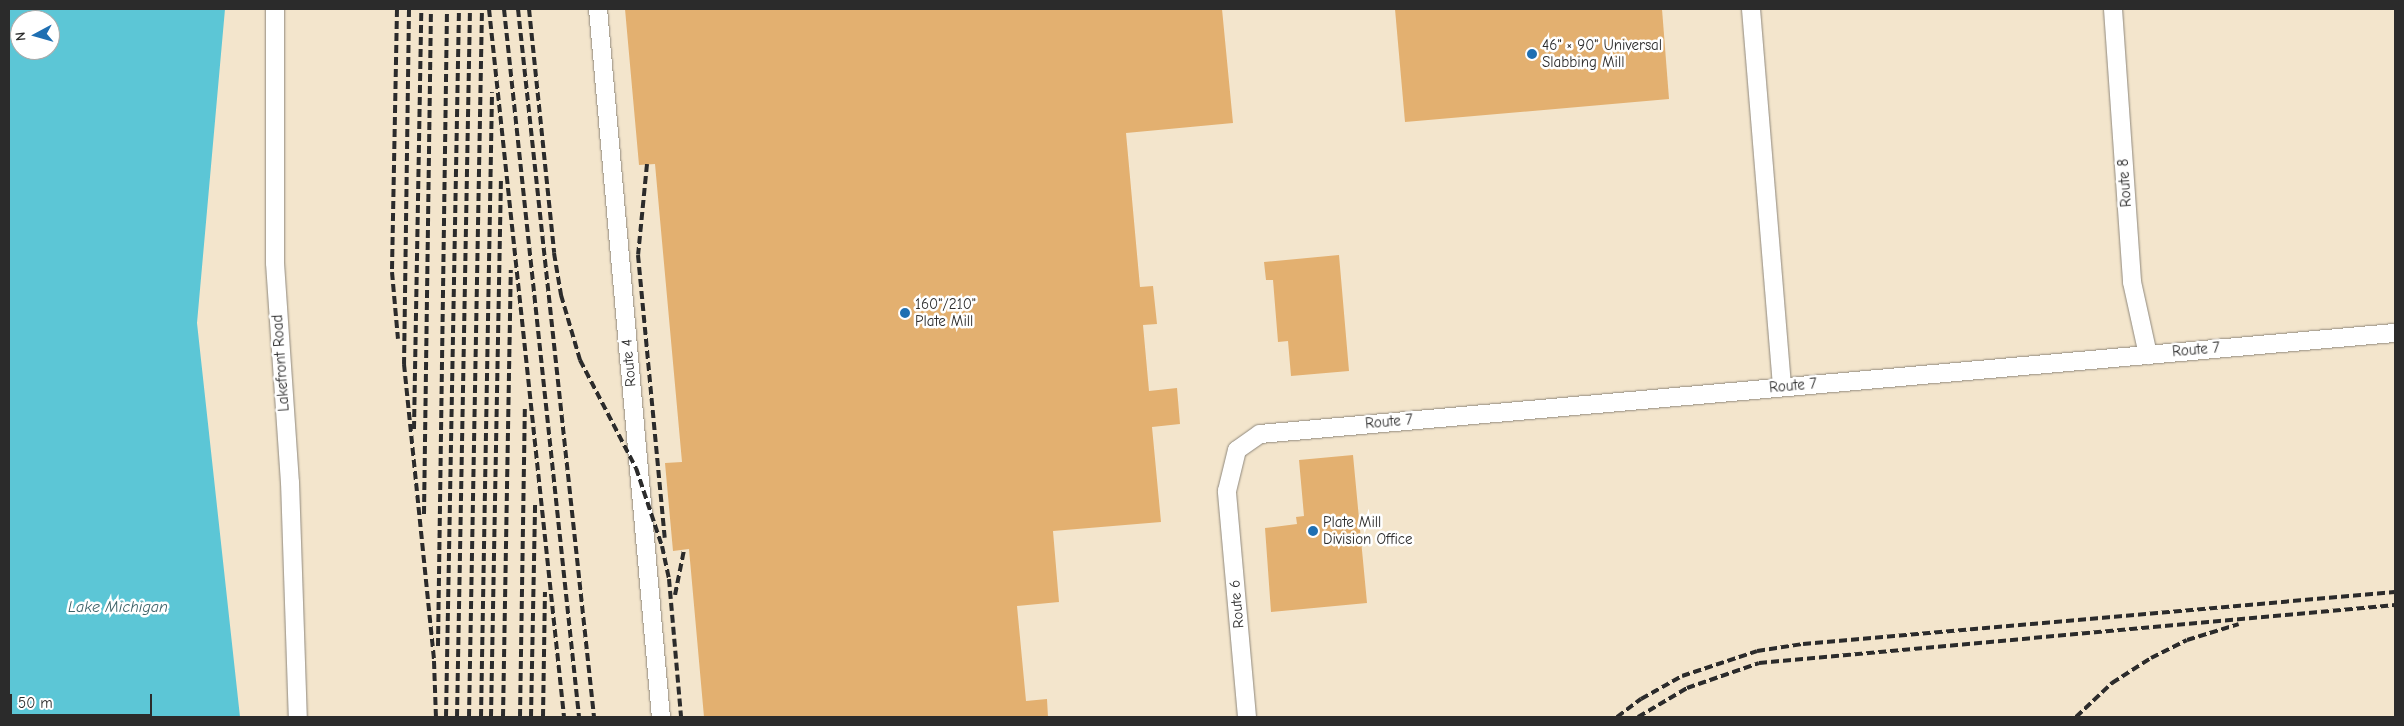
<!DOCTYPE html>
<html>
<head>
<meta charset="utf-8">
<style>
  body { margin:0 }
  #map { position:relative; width:2404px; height:726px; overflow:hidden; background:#f3e5cc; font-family:"Comic Neue",sans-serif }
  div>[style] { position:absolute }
  .water>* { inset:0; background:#5cc6d6 }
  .building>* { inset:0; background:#e3b070 }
  .roads { filter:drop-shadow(0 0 1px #8f887c) drop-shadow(0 0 1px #8f887c) }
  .street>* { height:18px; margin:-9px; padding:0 9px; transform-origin:9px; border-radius:9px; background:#fff }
  .rail>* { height:4px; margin-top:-2px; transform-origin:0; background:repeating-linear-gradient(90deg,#2b2b2b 0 8px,transparent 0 12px) }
  .dots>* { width:14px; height:14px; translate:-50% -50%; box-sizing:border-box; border:2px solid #fff; border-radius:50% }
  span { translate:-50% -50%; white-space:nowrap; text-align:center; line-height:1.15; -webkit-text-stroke:5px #fff; paint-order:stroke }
  .poi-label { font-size:15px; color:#2b2b2b }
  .left { translate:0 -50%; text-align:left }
  .street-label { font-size:15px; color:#2b2b2b }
  .water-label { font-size:16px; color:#3c6167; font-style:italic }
  .frame { position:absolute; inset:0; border:10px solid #2b2b2b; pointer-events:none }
  .north { position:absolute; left:10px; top:10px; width:50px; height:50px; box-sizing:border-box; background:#fff; border:1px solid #aaa; border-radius:50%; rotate:264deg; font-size:14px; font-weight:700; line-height:20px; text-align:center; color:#2b2b2b }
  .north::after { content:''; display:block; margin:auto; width:18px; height:22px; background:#1f6fb2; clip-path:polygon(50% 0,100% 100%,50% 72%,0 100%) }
  .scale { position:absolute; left:10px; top:694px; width:142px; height:22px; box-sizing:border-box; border:2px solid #2b2b2b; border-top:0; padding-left:6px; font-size:15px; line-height:18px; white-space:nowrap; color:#2b2b2b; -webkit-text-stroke:4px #fff; paint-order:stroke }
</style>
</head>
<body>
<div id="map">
  <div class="water">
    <div style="clip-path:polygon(evenodd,9px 9px,225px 9px,197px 323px,240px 717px,9px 717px,9px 9px,20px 20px,50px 20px,50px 50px,20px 50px,20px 20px)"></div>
  </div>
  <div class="building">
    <div style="clip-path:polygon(625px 9px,1222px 9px,1233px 123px,1126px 133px,1140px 287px,1153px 286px,1157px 324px,1143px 325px,1149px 391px,1177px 388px,1180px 424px,1152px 427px,1161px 522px,1053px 531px,1059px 602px,1017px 606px,1026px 701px,1047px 699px,1048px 717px,704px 717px,689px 549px,673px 551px,665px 463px,682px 462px,655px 164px,639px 165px)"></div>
    <div style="clip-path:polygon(1395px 9px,1662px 9px,1669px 99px,1405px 122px)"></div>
    <div style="clip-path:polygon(1339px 255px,1349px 371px,1291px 376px,1288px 341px,1278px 342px,1273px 280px,1266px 280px,1264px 262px)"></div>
    <div style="clip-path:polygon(1353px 455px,1367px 603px,1271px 612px,1265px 528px,1297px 524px,1296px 517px,1304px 516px,1299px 460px)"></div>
  </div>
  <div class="roads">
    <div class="street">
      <div style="left:275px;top:9px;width:254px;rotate:90deg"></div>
      <div style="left:275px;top:263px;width:220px;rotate:86.1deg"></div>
      <div style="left:290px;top:482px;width:235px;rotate:88.1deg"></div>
      <div style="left:598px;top:9px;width:711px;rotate:84.92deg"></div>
      <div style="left:1751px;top:9px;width:379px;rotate:85.3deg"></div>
      <div style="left:2113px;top:9px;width:274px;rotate:86deg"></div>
      <div style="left:2132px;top:282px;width:75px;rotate:77.6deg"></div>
      <div style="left:1247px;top:717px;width:227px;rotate:-95.1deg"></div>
      <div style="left:1227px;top:491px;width:42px;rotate:-76.3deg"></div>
      <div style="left:1237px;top:450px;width:28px;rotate:-35deg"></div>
      <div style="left:1260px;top:434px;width:1139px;rotate:-5.09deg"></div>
    </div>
  </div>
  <div class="rail">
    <div style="left:397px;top:9px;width:263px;rotate:91.1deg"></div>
    <div style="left:392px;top:272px;width:67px;rotate:84.9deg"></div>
    <div style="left:409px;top:9px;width:355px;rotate:90.8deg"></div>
    <div style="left:404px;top:364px;width:299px;rotate:84.2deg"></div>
    <div style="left:434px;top:661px;width:56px;rotate:88deg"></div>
    <div style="left:489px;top:9px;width:712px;rotate:83.95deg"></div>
    <div style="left:504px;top:9px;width:712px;rotate:83.95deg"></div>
    <div style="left:518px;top:9px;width:712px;rotate:83.87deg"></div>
    <div style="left:529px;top:9px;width:245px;rotate:84.1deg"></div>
    <div style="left:554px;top:253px;width:43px;rotate:80.5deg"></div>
    <div style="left:561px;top:295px;width:68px;rotate:73.7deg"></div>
    <div style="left:580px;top:360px;width:122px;rotate:62.6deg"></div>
    <div style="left:636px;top:468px;width:82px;rotate:71.6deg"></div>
    <div style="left:662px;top:546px;width:34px;rotate:78deg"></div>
    <div style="left:669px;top:579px;width:139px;rotate:85deg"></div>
    <div style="left:647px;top:164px;width:91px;rotate:95.6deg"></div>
    <div style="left:638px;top:255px;width:284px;rotate:84.6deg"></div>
    <div style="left:414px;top:429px;width:420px;rotate:-89deg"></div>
    <div style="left:424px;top:514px;width:505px;rotate:-89.21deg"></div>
    <div style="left:675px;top:595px;width:46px;rotate:-78.7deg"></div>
    <div style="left:438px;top:646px;width:637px;rotate:-89.19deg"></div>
    <div style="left:446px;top:717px;width:708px;rotate:-88.95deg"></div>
    <div style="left:457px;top:717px;width:708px;rotate:-88.95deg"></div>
    <div style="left:469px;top:717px;width:708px;rotate:-88.95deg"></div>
    <div style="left:481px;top:717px;width:625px;rotate:-88.99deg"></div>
    <div style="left:491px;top:717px;width:540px;rotate:-88.94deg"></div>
    <div style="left:503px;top:717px;width:447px;rotate:-89deg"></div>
    <div style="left:520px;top:717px;width:310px;rotate:-89.1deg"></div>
    <div style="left:531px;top:717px;width:215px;rotate:-88.9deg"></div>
    <div style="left:543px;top:717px;width:125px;rotate:-89.1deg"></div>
    <div style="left:1617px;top:717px;width:30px;rotate:-37deg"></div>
    <div style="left:1641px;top:699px;width:47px;rotate:-29.3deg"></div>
    <div style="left:1682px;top:676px;width:79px;rotate:-18.4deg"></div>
    <div style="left:1757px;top:651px;width:47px;rotate:-8.7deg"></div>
    <div style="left:1803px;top:644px;width:594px;rotate:-5.02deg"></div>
    <div style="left:1638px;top:717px;width:57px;rotate:-30.6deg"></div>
    <div style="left:1687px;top:688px;width:76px;rotate:-19.1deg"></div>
    <div style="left:1759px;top:663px;width:639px;rotate:-5.21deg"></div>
    <div style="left:2076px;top:717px;width:50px;rotate:-43.4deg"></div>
    <div style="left:2112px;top:683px;width:46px;rotate:-32.7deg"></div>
    <div style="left:2151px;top:658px;width:40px;rotate:-26.6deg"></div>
    <div style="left:2187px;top:640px;width:54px;rotate:-17.1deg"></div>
  </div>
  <div class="dots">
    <div style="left:1532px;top:54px;background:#1f6fb2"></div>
    <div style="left:905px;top:313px;background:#1f6fb2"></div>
    <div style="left:1313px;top:531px;background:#1f6fb2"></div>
  </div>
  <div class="poi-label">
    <span class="left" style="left:1542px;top:54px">46" × 90" Universal<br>Slabbing Mill</span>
    <span class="left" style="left:915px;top:313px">160"/210"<br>Plate Mill</span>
    <span class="left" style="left:1323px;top:531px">Plate Mill<br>Division Office</span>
  </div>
  <div class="street-label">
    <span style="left:2125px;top:183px;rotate:-94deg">Route 8</span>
    <span style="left:2196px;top:350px;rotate:-5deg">Route 7</span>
    <span style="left:281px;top:363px;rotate:-94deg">Lakefront Road</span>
    <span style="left:629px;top:363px;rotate:-95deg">Route 4</span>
    <span style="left:1793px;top:386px;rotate:-5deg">Route 7</span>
    <span style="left:1389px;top:422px;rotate:-5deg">Route 7</span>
    <span style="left:1237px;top:604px;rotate:-95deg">Route 6</span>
  </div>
  <div class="water-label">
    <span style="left:118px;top:607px">Lake Michigan</span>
  </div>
  <div class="frame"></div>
  <div class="north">N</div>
  <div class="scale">50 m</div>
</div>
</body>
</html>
